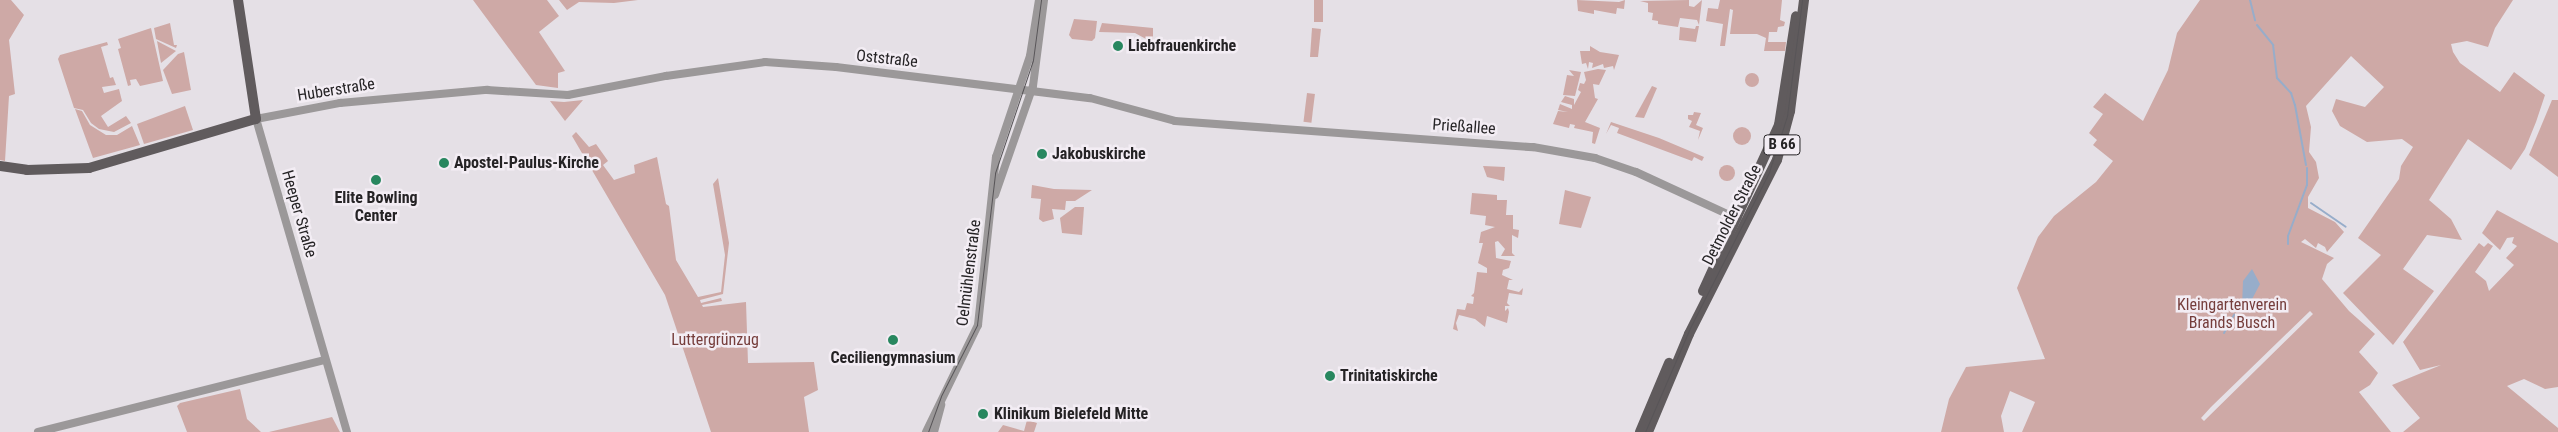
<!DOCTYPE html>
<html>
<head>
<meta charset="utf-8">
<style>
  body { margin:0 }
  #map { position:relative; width:2558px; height:432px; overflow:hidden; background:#e5e0e6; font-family:"Roboto Condensed",sans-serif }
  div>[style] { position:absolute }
  .green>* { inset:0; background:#cea9a6; transform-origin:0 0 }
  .round { border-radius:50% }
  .water>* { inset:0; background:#97adca }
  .stream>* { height:2px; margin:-1px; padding:0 1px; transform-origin:1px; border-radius:1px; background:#97adca }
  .minor>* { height:8px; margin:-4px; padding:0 4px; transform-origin:4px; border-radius:4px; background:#9b9899 }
  .major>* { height:10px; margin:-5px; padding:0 5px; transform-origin:5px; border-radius:5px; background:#605b5d }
  .tram>* { height:1px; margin:-0.5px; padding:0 0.5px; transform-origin:0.5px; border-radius:0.5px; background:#585558 }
  .dots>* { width:14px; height:14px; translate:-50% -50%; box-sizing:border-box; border:2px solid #f3edf4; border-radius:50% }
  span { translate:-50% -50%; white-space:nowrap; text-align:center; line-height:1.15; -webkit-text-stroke:5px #f3edf4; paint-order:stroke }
  .shield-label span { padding:1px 4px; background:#f3edf4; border:1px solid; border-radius:4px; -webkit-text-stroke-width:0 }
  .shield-label { font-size:15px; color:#252325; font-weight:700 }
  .poi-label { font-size:16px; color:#252325; font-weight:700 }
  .left { translate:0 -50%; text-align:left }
  .street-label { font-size:16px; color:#252325 }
  .park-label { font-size:16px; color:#753d3b }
</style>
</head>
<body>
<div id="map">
  <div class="green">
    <div style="clip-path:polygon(0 0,11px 0,24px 15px,9px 40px,15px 94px,9px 96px,5px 161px,0 160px)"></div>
    <div style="clip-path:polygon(473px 0,547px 0,559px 16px,539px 32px,565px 71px,558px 73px,558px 88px,536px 85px)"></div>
    <div style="clip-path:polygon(559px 0,638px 0,614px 3px,579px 2px,567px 10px)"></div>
    <div style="left:1314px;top:0;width:9px;height:22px"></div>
    <div style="clip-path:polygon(1577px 0,1619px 2px,1625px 0,1624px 9px,1617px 8px,1616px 14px,1594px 10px,1594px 14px,1578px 11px)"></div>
    <div style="clip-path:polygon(1689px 0,1689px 6px,1694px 7px,1702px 0,1699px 25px,1697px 20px,1680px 18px,1678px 27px,1658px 24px,1658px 21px,1652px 20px,1653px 13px,1648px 12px,1648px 3px,1640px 1px)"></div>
    <div style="clip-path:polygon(1720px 0,1782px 0,1780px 20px,1785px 22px,1784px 26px,1778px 27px,1777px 32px,1769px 32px,1768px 42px,1786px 42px,1785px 51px,1764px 51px,1766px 38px,1757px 34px,1730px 34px,1733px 10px,1730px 9px,1725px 46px,1720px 46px,1723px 24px,1706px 21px,1708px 8px,1718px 9px)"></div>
    <div style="clip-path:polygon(evenodd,2200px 0,2513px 0,2495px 28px,2488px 47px,2467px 41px,2451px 44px,2453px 52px,2460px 63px,2500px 92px,2514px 72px,2545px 95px,2536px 122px,2525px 149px,2511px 170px,2468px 139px,2429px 200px,2451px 219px,2462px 240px,2427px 235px,2403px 269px,2434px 291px,2393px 345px,2343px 293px,2381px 255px,2358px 238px,2399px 179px,2401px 166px,2413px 147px,2402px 139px,2367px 142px,2340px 126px,2332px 111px,2336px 99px,2365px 107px,2384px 87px,2351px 56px,2306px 106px,2311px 127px,2309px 152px,2316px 162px,2319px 178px,2308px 197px,2308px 208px,2335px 222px,2344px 232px,2327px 252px,2325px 247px,2318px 243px,2316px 248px,2305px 239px,2301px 242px,2334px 258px,2327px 264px,2322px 279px,2349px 311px,2375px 334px,2359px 352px,2378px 373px,2370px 385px,2359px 392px,2391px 432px,2022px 432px,2035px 402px,2010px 391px,2001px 416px,2004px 432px,1941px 432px,1949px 399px,1966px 367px,2045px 359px,2017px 288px,2038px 237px,2054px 216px,2096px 182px,2113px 161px,2093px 145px,2097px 140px,2089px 133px,2103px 114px,2093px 107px,2105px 93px,2143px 121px,2168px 70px,2177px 33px,2200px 0,2310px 311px,2313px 314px,2204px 421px,2201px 418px,2211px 407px,2310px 311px)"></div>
    <div style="clip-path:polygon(1074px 19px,1097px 21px,1095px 38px,1092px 41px,1072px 39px,1069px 35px)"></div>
    <div style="clip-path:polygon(170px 23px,174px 45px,177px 45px,176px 48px,156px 39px,154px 28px)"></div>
    <div style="clip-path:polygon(1102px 23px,1153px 28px,1153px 43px,1146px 42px,1146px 39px,1135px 33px,1099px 32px)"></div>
    <div style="clip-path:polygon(1696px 26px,1699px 26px,1696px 42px,1679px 40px,1680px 27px,1695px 29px)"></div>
    <div style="clip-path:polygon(151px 28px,163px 81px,140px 86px,136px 79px,130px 80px,131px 85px,128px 86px,118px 49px,121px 48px,118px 39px)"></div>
    <div style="clip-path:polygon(1312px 28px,1321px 29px,1318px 57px,1310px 57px)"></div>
    <div style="clip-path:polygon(157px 41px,176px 51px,161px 63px)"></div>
    <div style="clip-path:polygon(107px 42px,108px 45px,101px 47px,110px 78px,113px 77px,116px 85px,102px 87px,104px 93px,119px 89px,122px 101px,101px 116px,108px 127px,126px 116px,131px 123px,114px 132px,99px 129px,91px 123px,83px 110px,74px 108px,58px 59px,60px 55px)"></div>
    <div style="clip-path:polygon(1590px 46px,1600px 52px,1619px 55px,1614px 70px,1613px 66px,1604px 68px,1603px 64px,1592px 68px,1593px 63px,1589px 62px,1588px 69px,1586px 63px,1582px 64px,1580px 51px,1590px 51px)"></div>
    <div style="clip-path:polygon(184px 52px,191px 90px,172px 94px,163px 70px,178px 54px)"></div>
    <div style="clip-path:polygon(1598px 69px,1606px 70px,1599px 85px,1593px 84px,1595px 98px,1598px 99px,1585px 122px,1600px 128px,1595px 144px,1592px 143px,1593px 132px,1574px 128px,1575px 125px,1570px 124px,1569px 128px,1553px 124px,1558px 111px,1568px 112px,1558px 110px,1560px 104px,1572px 109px,1572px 105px,1561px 102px,1565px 96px,1574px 99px,1574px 105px,1581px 92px,1578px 90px,1580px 83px,1584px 84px,1586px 80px,1584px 72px)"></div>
    <div style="clip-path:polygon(1569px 70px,1581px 72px,1575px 96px,1563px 95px,1567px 75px,1574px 76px)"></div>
    <div class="round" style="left:1745px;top:73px;width:14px;height:14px"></div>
    <div style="clip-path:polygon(1652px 86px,1657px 88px,1644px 118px,1635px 117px)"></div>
    <div style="left:1307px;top:93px;width:8px;height:29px;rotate:7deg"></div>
    <div style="clip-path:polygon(583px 100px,565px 121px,550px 101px,564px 102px)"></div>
    <div style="clip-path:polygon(2552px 100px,2558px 100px,2558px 177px,2529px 155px)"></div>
    <div style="clip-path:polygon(185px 106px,193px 130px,144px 144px,137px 124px)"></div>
    <div style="clip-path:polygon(75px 109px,82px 111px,90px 125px,106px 135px,117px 135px,132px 126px,140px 145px,93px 158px)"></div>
    <div style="clip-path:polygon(1694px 112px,1701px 113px,1696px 125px,1703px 128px,1698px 140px,1700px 131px,1689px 127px,1692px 121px,1688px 119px,1688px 115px,1693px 115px)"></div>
    <div style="clip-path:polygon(1611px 122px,1659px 138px,1704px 157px,1702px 161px,1694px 157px,1692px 161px,1617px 133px,1619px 128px,1611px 125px,1606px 134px)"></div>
    <div class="round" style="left:1733px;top:127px;width:18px;height:18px"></div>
    <div style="clip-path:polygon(576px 132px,589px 147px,596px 144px,608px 161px,603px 165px,614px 180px,635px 173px,634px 165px,657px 157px,666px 204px,669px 206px,676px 260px,698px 297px,721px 292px,725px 255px,713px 184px,718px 178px,729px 243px,723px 294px,700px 300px,701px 303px,721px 298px,722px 301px,702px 305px,703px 307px,746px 302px,748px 363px,814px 362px,818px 390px,804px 397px,809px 432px,711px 432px,665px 295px,572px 136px)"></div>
    <div class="round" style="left:1719px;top:165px;width:16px;height:16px"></div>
    <div style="clip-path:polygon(1483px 166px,1505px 167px,1504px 181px,1487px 177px)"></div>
    <div style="clip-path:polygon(1032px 185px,1054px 189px,1092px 190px,1075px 201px,1066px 201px,1065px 210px,1052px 209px,1054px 219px,1043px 222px,1039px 219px,1041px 199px,1031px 198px)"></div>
    <div style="clip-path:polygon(1565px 190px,1591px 197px,1581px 228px,1559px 224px)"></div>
    <div style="clip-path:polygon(1472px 193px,1497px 195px,1497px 200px,1507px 200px,1506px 215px,1513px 215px,1513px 229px,1519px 230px,1518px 238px,1512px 235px,1512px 253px,1515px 256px,1501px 256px,1505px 249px,1498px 241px,1495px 242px,1496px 258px,1511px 261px,1509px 268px,1503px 270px,1502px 275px,1513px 280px,1509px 280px,1507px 289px,1519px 292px,1523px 288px,1522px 295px,1509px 293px,1507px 303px,1510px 306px,1505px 306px,1505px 311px,1508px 308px,1509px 312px,1507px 323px,1487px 316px,1485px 327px,1475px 319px,1459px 315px,1456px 323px,1458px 331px,1453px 329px,1457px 309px,1465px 310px,1467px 303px,1473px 304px,1474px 297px,1471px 296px,1474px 293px,1477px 272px,1487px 273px,1487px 268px,1478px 263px,1483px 243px,1479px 243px,1481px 232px,1495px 227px,1485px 225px,1486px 216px,1470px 214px)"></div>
    <div style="clip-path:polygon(1075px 207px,1084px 207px,1082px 235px,1062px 233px,1060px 218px)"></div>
    <div style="clip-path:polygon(2497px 210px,2558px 243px,2558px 387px,2545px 389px,2524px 379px,2507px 386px,2558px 428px,2558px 432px,2403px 432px,2420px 418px,2392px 385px,2441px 365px,2420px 370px,2403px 342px,2479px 243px,2484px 247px,2488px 243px,2493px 246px,2475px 272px,2486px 281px,2489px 291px,2514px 265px,2506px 258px,2517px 246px,2512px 243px,2514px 237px,2507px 238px,2500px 250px,2482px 233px)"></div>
    <div style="left:910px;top:352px;width:20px;height:11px"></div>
    <div style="clip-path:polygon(240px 389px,247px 419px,261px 432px,187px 432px,177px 406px,180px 403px)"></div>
    <div style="clip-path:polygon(332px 417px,340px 432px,269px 432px)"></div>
    <div style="clip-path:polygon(1027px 420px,1037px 423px,1034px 432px,998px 432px,1003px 425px,1024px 431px)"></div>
  </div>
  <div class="water">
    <div style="clip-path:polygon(2252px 269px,2260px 284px,2250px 303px,2242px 307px,2243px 281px)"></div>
  </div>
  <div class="stream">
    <div style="left:2250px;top:0;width:21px;rotate:76deg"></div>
    <div style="left:2257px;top:25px;width:26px;rotate:51deg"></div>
    <div style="left:2273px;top:45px;width:33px;rotate:83deg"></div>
    <div style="left:2277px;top:78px;width:21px;rotate:47deg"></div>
    <div style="left:2291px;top:93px;width:13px;rotate:72deg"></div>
    <div style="left:2295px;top:105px;width:61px;rotate:79.6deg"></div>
    <div style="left:2311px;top:203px;width:42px;rotate:34.4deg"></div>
    <div style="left:2288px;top:244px;width:8px;rotate:-90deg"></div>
    <div style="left:2288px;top:236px;width:54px;rotate:-69.6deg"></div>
    <div style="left:2307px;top:185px;width:17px;rotate:-90deg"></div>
    <div style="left:2224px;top:333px;width:21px;rotate:-61deg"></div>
  </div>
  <div class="minor">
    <div style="left:995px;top:195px;width:115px;rotate:-70.8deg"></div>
    <div style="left:1033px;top:86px;width:87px;rotate:-82.7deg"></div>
    <div style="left:38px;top:432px;width:296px;rotate:-14.1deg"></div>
    <div style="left:347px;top:432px;width:326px;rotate:-106.2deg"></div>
    <div style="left:256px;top:119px;width:86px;rotate:-10.8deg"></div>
    <div style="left:340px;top:103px;width:148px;rotate:-5.1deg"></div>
    <div style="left:487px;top:90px;width:81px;rotate:3.5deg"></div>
    <div style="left:568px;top:95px;width:100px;rotate:-11deg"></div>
    <div style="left:666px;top:76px;width:100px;rotate:-8deg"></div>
    <div style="left:765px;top:62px;width:71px;rotate:4deg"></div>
    <div style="left:836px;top:67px;width:256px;rotate:7deg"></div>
    <div style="left:1090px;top:98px;width:88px;rotate:15.1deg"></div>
    <div style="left:1175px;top:121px;width:359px;rotate:4.2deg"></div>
    <div style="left:1533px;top:147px;width:63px;rotate:10.1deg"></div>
    <div style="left:1595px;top:158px;width:43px;rotate:18.9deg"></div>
    <div style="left:1636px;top:172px;width:112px;rotate:24.7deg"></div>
    <div style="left:926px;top:432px;width:119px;rotate:-64.1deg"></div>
    <div style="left:978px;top:325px;width:169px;rotate:-83.9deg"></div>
    <div style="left:996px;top:157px;width:107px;rotate:-71.4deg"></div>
    <div style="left:1030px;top:56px;width:57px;rotate:-80.9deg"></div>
    <div style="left:934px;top:432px;width:28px;rotate:-75deg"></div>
  </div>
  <div class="major">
    <div style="left:0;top:166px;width:27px;rotate:8deg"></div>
    <div style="left:27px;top:170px;width:62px;rotate:-1.8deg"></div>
    <div style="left:89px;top:168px;width:174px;rotate:-16.4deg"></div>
    <div style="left:256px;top:119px;width:120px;rotate:-98.6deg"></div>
    <div style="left:1703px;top:291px;width:183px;rotate:-65.4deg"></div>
    <div style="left:1779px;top:125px;width:110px;rotate:-81.1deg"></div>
    <div style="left:1640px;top:432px;width:75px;rotate:-67.2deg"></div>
    <div style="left:1648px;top:432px;width:106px;rotate:-67.3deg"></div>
    <div style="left:1689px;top:334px;width:195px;rotate:-63.2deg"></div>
    <div style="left:1777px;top:160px;width:51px;rotate:-75.1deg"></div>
    <div style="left:1790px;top:111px;width:112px;rotate:-82.8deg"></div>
  </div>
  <div class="tram">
    <div style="left:928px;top:432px;width:38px;rotate:-70deg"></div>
    <div style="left:941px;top:396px;width:80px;rotate:-63.1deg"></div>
    <div style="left:977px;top:325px;width:153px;rotate:-83.2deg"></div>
    <div style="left:995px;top:173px;width:119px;rotate:-71.4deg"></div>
    <div style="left:1033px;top:60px;width:61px;rotate:-82.4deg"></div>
    <div style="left:1645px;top:432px;width:113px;rotate:-66.6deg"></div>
    <div style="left:1690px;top:328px;width:175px;rotate:-63.1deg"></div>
    <div style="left:1769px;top:172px;width:59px;rotate:-72.2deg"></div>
    <div style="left:1787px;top:116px;width:117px;rotate:-82.6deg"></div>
  </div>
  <div class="dots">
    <div style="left:1118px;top:46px;background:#28875f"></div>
    <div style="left:1042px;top:154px;background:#28875f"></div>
    <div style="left:444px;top:163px;background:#28875f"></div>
    <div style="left:376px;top:180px;background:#28875f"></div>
    <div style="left:893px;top:340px;background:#28875f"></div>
    <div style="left:1330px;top:376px;background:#28875f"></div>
    <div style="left:983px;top:414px;background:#28875f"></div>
  </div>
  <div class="shield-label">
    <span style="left:1782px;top:145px">B 66</span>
  </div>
  <div class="poi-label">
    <span class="left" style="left:1128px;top:46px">Liebfrauenkirche</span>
    <span class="left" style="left:1052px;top:154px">Jakobuskirche</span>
    <span class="left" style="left:454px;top:163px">Apostel-Paulus-Kirche</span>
    <span style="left:376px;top:207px">Elite Bowling<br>Center</span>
    <span style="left:893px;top:358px">Ceciliengymnasium</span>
    <span class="left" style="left:1340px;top:376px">Trinitatiskirche</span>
    <span class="left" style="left:994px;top:414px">Klinikum Bielefeld Mitte</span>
  </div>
  <div class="street-label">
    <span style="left:887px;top:59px;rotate:6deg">Oststraße</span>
    <span style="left:336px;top:90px;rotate:-9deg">Huberstraße</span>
    <span style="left:1464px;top:127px;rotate:4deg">Prießallee</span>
    <span style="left:299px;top:214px;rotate:74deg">Heeper Straße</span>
    <span style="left:1732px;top:215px;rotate:-63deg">Detmolder Straße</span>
    <span style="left:969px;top:273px;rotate:-83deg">Oelmühlenstraße</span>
  </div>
  <div class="park-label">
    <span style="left:2232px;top:314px">Kleingartenverein<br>Brands Busch</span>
    <span style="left:715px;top:340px">Luttergrünzug</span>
  </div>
</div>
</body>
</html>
